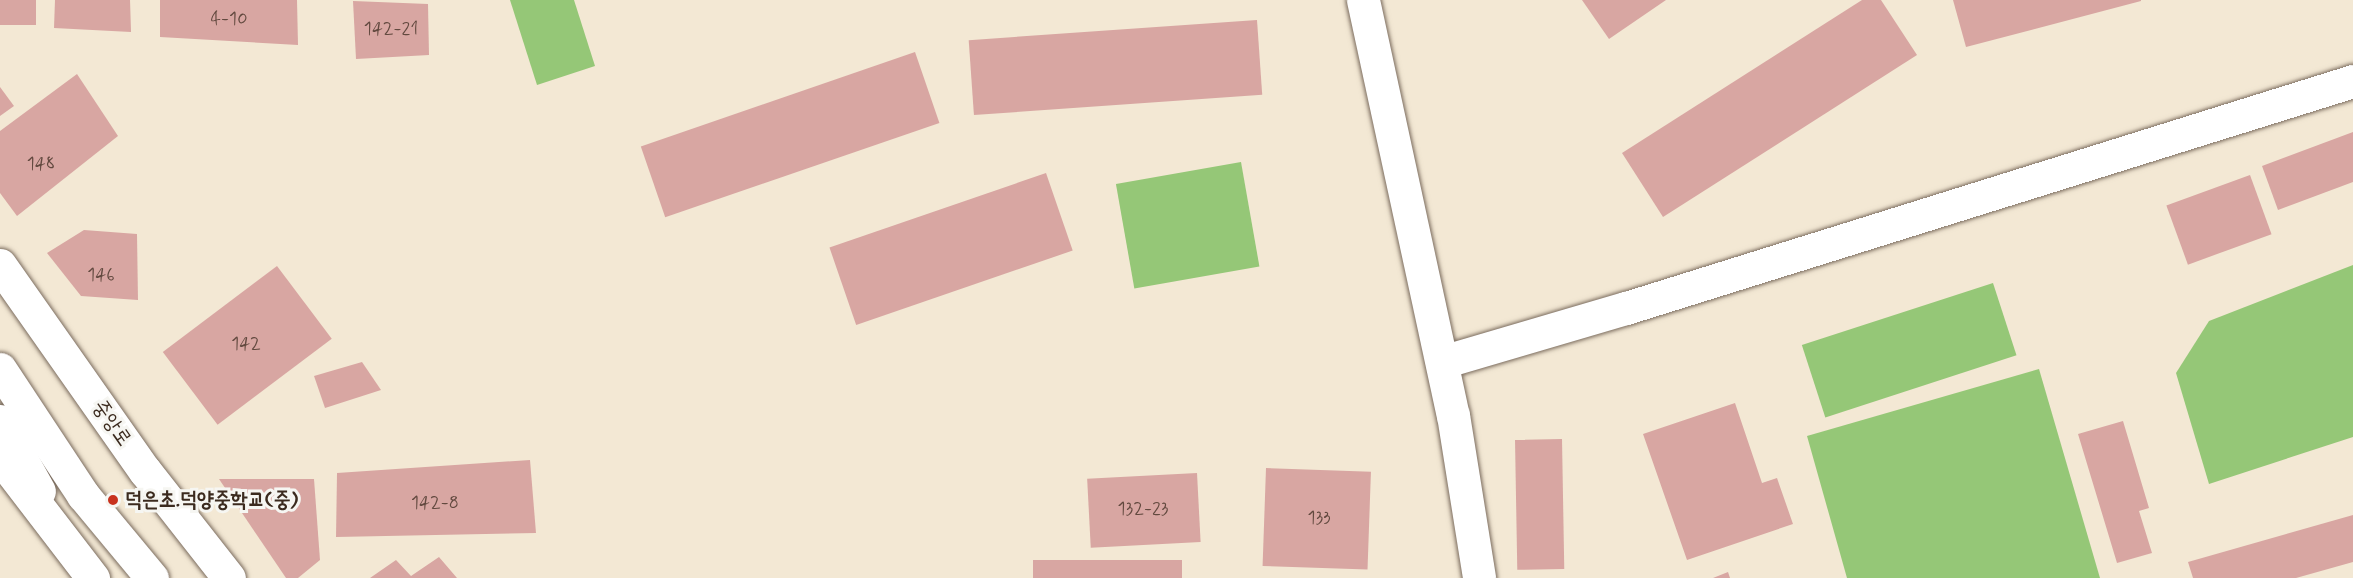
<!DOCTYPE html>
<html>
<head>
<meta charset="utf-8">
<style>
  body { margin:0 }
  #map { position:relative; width:2353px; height:578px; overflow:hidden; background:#f3e8d4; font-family:Mynerve,"Poor Story",sans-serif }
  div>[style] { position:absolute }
  .green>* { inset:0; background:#95c777; transform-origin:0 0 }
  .building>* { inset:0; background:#d8a6a2; transform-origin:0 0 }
  .roads { filter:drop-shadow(0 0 2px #7b6c5e) drop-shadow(0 0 2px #7b6c5e) }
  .minor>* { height:33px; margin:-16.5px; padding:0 16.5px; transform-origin:16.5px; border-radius:16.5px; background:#fff }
  .major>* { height:33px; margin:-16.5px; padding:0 16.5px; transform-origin:16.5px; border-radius:16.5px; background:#fff }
  .dots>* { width:16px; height:16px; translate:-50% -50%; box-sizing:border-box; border:3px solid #f6f6f2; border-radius:50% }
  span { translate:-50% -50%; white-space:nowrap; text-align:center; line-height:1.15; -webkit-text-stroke:6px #f6f6f2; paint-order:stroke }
  .number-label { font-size:18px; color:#62493f }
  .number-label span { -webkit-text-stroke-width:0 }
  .street-label { font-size:21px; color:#3b2a1e }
  .poi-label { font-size:21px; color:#3b2a1e; font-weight:700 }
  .left { translate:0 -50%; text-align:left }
</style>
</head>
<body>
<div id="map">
  <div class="green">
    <div style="clip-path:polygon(510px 0,574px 0,595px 66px,537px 85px)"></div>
    <div style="left:1241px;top:162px;width:106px;height:127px;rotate:80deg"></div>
    <div style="clip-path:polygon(2353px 265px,2353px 437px,2209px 484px,2176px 373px,2209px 321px)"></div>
    <div style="left:1993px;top:283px;width:76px;height:201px;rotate:72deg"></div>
    <div style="clip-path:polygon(2039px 369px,2100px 578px,1847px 578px,1807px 436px)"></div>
  </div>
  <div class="building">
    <div style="left:0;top:0;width:36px;height:25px"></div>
    <div style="clip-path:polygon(55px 0,130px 0,131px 32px,54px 28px)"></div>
    <div style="clip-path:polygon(160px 0,297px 0,298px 45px,160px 37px)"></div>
    <div style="clip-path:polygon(1582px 0,1666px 0,1609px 39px)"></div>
    <div style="clip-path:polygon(1862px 0,1881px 0,1917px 55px,1663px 217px,1622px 153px)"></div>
    <div style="clip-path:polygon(1953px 0,2141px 0,2141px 1px,1966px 47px)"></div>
    <div style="clip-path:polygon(353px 1px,428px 4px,429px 55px,356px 59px)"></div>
    <div style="left:1257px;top:20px;width:75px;height:289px;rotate:86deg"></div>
    <div style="left:915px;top:52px;width:75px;height:290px;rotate:71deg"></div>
    <div style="clip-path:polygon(77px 74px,118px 136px,17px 216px,0 193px,0 131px)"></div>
    <div style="clip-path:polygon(0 87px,14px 106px,0 116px)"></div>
    <div style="clip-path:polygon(2353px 132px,2353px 182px,2278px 210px,2262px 166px)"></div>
    <div style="left:1046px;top:173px;width:82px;height:229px;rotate:71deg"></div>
    <div style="left:2250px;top:175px;width:63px;height:89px;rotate:70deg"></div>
    <div style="clip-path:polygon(84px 230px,137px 234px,138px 300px,81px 296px,47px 253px)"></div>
    <div style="left:277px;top:266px;width:91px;height:143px;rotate:53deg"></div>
    <div style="clip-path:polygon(362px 362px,381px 390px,325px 408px,314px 376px)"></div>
    <div style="clip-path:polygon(1735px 403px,1762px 483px,1777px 478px,1793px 524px,1687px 560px,1643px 434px)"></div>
    <div style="clip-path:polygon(2123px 421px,2149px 508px,2139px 511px,2152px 553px,2117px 563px,2078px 434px)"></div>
    <div style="left:1562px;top:439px;width:130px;height:47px;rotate:89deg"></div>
    <div style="clip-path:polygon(530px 460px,536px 533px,336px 537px,337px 473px)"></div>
    <div style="left:1266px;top:468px;width:105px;height:98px;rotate:2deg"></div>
    <div style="left:1197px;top:473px;width:69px;height:110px;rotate:87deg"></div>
    <div style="clip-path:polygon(219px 479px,314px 479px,320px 560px,298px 578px,286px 578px)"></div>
    <div style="clip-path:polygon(2353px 515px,2353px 562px,2296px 578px,2193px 578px,2188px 562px)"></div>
    <div style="clip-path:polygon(439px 557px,457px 578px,370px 578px,396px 560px,411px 576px)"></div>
    <div style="left:1033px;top:560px;width:149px;height:18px"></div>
    <div style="clip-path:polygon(1728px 572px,1730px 578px,1713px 578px)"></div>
  </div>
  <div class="roads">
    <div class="minor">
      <div style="left:1363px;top:0;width:425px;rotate:77.8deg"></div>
      <div style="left:1453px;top:415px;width:165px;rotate:80.9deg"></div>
      <div style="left:1442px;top:362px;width:192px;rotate:-16.4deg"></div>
      <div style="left:1626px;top:308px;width:762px;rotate:-17.34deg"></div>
      <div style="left:0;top:369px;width:151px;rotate:56.6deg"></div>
      <div style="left:83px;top:495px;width:108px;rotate:50.3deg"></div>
      <div style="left:0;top:421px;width:80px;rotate:60.9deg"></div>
    </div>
    <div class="major">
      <div style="left:0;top:265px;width:252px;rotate:54.9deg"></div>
      <div style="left:145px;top:471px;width:136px;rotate:51.9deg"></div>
      <div style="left:0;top:457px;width:153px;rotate:52.5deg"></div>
    </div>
  </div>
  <div class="dots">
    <div style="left:113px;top:500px;background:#c8321e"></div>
  </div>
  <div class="number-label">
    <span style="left:229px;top:19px">4-10</span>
    <span style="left:391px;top:29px">142-21</span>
    <span style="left:41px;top:164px">148</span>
    <span style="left:101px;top:275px">146</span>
    <span style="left:246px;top:344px">142</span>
    <span style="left:435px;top:503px">142-8</span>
    <span style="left:1143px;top:509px">132-23</span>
    <span style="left:1319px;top:518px">133</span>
  </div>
  <div class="street-label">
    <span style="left:112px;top:423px;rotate:55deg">중앙로</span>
  </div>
  <div class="poi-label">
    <span class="left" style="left:125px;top:500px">덕은초.덕양중학교(중)</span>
  </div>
</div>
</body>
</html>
